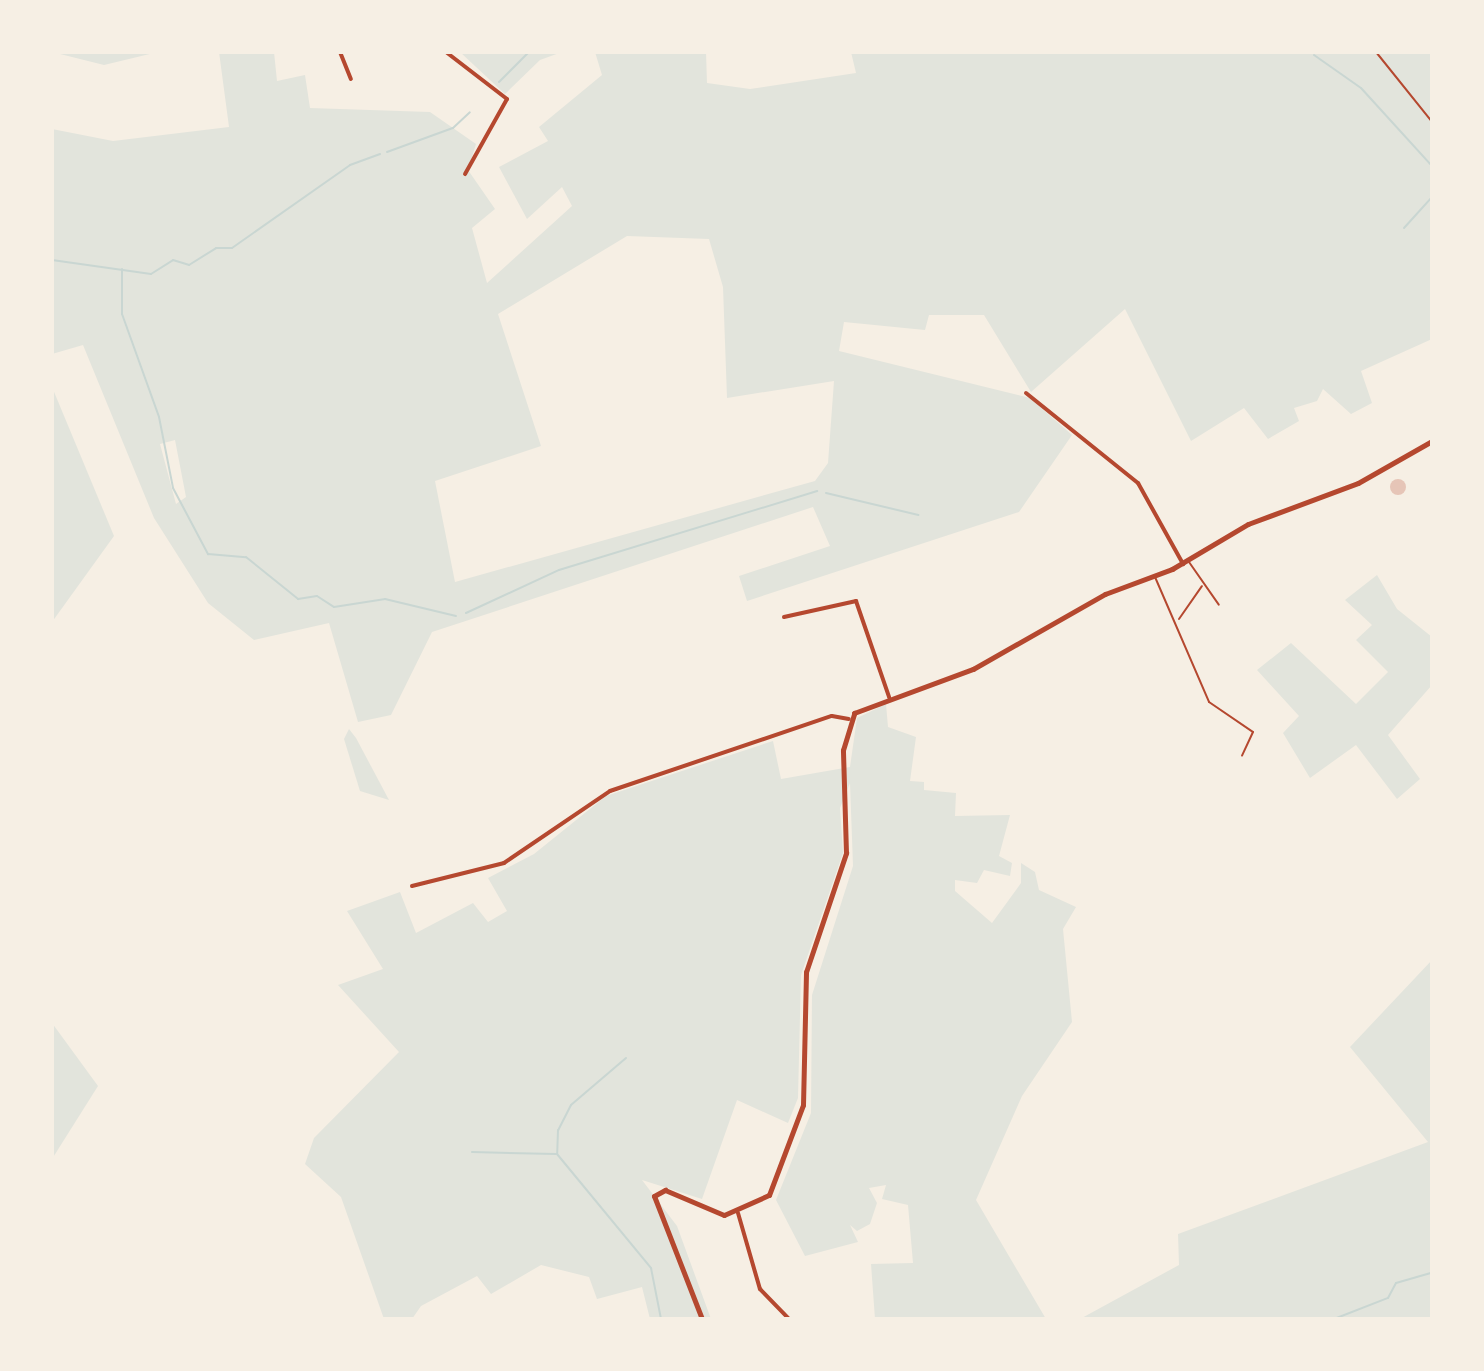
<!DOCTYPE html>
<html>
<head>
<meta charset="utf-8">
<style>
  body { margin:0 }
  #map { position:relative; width:1484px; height:1371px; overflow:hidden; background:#f6efe4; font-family:"Alegreya Sans",sans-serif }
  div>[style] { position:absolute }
  .green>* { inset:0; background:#e2e4dc }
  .stream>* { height:2px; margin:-1px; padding:0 1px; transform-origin:1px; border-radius:1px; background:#c9d6d2 }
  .building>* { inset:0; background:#e6c5b7 }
  .round { border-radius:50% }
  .path>* { height:2px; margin:-1px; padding:0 1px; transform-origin:1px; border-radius:1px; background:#b5482f }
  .service>* { height:2px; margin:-1px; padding:0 1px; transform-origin:1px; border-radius:1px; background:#b5482f }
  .minor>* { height:4px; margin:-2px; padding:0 2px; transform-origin:2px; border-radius:2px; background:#b5482f }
  .tertiary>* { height:5px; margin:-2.5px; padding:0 2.5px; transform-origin:2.5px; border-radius:2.5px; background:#b5482f }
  span { translate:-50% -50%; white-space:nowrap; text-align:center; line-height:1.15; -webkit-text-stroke:6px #f6efe4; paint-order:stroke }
  .frame { position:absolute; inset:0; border:54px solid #f6efe4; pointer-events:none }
</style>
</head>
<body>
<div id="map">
  <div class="green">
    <div style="clip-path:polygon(52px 52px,158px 52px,104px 65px)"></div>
    <div style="clip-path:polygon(evenodd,219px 52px,274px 52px,277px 81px,305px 75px,310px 108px,430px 112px,476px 144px,468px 170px,495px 209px,472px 228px,487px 283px,572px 206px,562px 187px,527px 219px,499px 167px,548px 141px,539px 127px,602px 75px,595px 52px,706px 52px,707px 83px,750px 89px,856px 73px,851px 52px,1432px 52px,1432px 339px,1361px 371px,1372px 403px,1351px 414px,1323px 389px,1317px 401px,1294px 408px,1299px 421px,1268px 439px,1244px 408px,1191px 441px,1125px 309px,1031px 392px,984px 315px,929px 315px,925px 330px,844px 322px,839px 351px,1030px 398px,1072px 435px,1019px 512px,747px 601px,739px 576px,830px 546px,813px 507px,432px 632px,391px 715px,358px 722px,329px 623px,254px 640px,208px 603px,154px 518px,83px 345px,52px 354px,52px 129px,113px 141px,229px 127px,219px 52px,627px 236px,709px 239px,723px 287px,727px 398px,834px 381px,828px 463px,815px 481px,455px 582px,435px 481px,541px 446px,498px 314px,627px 236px,219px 52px,175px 440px,186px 497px,176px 504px,160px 444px,175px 440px)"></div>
    <div style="clip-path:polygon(460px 52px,562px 52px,540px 60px,505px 94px)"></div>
    <div style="clip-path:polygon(52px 387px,114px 536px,52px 622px)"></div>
    <div style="clip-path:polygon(1377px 575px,1397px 609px,1432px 637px,1432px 685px,1388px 735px,1420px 779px,1397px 799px,1356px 745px,1310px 778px,1283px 733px,1299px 716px,1257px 670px,1291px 643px,1356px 704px,1388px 672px,1356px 640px,1372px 625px,1345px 600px)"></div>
    <div style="clip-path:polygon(886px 704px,888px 727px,916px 737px,910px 781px,924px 782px,924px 790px,956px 793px,955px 816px,1010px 815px,999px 856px,1012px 863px,1010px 876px,984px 870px,977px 883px,955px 880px,955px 891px,992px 923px,1021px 883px,1021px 863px,1035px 872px,1039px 890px,1076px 907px,1063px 929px,1072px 1022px,1022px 1096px,976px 1200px,1046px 1319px,875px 1319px,871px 1264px,913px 1263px,908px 1205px,882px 1199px,886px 1185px,869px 1188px,877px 1203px,870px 1224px,857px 1231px,850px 1225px,858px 1242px,805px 1256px,776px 1200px,811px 1113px,812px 995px,853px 866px,850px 783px,840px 808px,843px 853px,801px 975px,798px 1098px,788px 1123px,737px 1100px,702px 1199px,642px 1180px,677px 1226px,711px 1319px,650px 1319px,642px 1287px,597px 1299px,589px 1277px,541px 1265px,491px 1294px,477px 1276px,421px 1306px,412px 1319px,384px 1319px,341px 1197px,305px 1164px,314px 1138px,399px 1052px,338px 985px,383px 969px,347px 911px,400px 892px,416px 933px,473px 903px,488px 922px,507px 911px,488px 878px,534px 854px,606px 796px,773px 741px,781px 779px,850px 767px,857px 718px)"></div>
    <div style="clip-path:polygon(349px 729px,356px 738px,389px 800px,360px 791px,344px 739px)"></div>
    <div style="clip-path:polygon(1432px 960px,1432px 1319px,1080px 1319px,1179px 1265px,1178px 1234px,1428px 1142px,1350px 1047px)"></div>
    <div style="clip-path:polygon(52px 1023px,98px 1086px,52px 1159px)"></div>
  </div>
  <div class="stream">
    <div style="left:1314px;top:55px;width:57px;rotate:35.1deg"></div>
    <div style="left:1361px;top:88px;width:105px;rotate:47.7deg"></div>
    <div style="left:499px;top:82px;width:42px;rotate:-45deg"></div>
    <div style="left:387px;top:152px;width:70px;rotate:-20deg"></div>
    <div style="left:453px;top:128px;width:23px;rotate:-43deg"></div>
    <div style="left:1404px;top:228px;width:42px;rotate:-47.9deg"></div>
    <div style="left:52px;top:260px;width:100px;rotate:8deg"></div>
    <div style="left:151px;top:274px;width:26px;rotate:-32deg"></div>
    <div style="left:173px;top:260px;width:17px;rotate:17deg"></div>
    <div style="left:189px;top:265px;width:32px;rotate:-32deg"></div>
    <div style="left:216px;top:248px;width:16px"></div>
    <div style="left:232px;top:248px;width:144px;rotate:-35.1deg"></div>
    <div style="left:350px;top:165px;width:32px;rotate:-20deg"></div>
    <div style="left:122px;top:269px;width:45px;rotate:90deg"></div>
    <div style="left:122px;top:314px;width:109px;rotate:70.2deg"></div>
    <div style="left:159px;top:417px;width:72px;rotate:78.8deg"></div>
    <div style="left:173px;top:488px;width:75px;rotate:62.1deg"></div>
    <div style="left:208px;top:554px;width:38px;rotate:5deg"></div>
    <div style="left:246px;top:557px;width:67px;rotate:38.9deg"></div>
    <div style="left:298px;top:599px;width:19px;rotate:-9deg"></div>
    <div style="left:317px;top:596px;width:20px;rotate:33deg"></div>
    <div style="left:334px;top:607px;width:52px;rotate:-8.9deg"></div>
    <div style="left:385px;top:599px;width:73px;rotate:13.5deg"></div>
    <div style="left:826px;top:493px;width:95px;rotate:13.4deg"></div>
    <div style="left:466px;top:613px;width:102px;rotate:-24.8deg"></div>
    <div style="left:559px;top:570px;width:270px;rotate:-17deg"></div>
    <div style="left:626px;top:1058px;width:72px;rotate:139.5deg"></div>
    <div style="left:571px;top:1105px;width:28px;rotate:117deg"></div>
    <div style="left:558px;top:1130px;width:24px;rotate:92deg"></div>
    <div style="left:557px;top:1154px;width:148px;rotate:50.5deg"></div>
    <div style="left:651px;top:1268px;width:52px;rotate:78.9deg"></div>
    <div style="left:472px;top:1152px;width:84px;rotate:1.4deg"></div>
    <div style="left:1334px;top:1319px;width:58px;rotate:-21.3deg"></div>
    <div style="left:1388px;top:1298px;width:17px;rotate:-62deg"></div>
    <div style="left:1396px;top:1283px;width:37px;rotate:-16deg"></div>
  </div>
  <div class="building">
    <div class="round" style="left:1390px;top:479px;width:16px;height:16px"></div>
  </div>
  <div class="path">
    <div style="left:1376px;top:52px;width:90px;rotate:51.3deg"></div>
  </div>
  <div class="service">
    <div style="left:1189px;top:562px;width:52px;rotate:55.1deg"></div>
    <div style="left:1155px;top:577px;width:136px;rotate:66.6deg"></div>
    <div style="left:1209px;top:702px;width:53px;rotate:34.3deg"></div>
    <div style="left:1253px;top:732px;width:26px;rotate:115deg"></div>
    <div style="left:1179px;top:619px;width:40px;rotate:-55.1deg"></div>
  </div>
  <div class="minor">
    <div style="left:340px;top:52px;width:29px;rotate:68deg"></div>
    <div style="left:446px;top:52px;width:77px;rotate:37.6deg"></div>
    <div style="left:507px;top:99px;width:86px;rotate:119.2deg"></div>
    <div style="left:1026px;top:393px;width:144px;rotate:38.8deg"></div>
    <div style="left:1138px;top:483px;width:93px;rotate:60.9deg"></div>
    <div style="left:784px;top:617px;width:74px;rotate:-12.5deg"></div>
    <div style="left:856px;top:601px;width:102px;rotate:71deg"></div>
    <div style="left:412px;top:886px;width:95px;rotate:-14deg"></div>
    <div style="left:504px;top:863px;width:128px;rotate:-34.2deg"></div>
    <div style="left:610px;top:791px;width:234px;rotate:-18.7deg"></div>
    <div style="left:832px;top:716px;width:17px;rotate:10deg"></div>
    <div style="left:738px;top:1213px;width:79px;rotate:73.9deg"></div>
    <div style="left:760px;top:1289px;width:42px;rotate:46deg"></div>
  </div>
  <div class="tertiary">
    <div style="left:702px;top:1319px;width:132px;rotate:-111.3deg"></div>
    <div style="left:654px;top:1196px;width:13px;rotate:-29deg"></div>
    <div style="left:665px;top:1190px;width:64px;rotate:23deg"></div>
    <div style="left:724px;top:1215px;width:49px;rotate:-24deg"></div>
    <div style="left:769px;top:1195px;width:96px;rotate:-69.3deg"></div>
    <div style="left:803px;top:1105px;width:133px;rotate:-88.7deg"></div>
    <div style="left:806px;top:972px;width:126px;rotate:-71.4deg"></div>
    <div style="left:846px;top:853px;width:103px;rotate:-91.7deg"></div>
    <div style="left:843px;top:750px;width:39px;rotate:-73deg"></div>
    <div style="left:854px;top:713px;width:127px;rotate:-20.3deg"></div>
    <div style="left:973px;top:669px;width:152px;rotate:-29.6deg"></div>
    <div style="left:1105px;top:594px;width:72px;rotate:-20.5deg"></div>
    <div style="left:1172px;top:569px;width:88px;rotate:-30.6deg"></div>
    <div style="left:1248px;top:524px;width:117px;rotate:-20.4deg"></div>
    <div style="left:1358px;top:483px;width:85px;rotate:-29.6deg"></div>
  </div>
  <div class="frame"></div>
</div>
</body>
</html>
